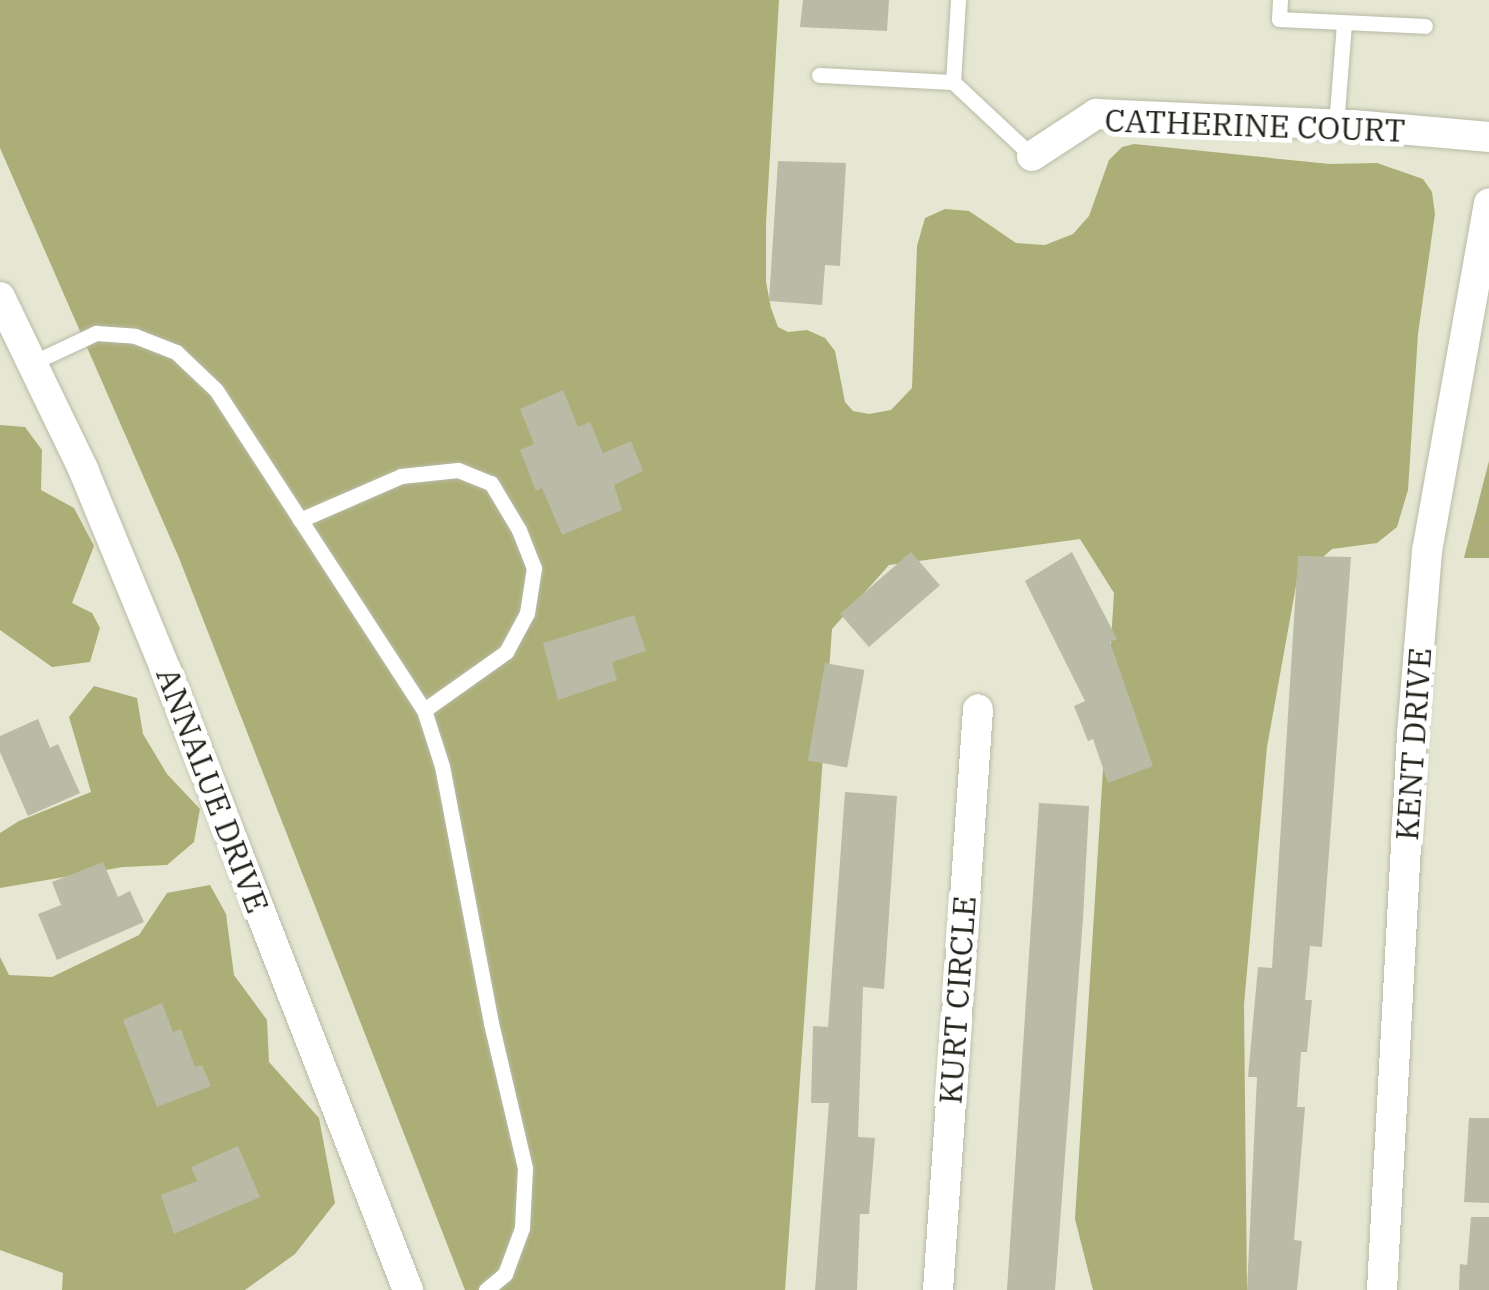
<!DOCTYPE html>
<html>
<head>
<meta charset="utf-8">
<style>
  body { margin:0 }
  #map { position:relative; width:1489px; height:1290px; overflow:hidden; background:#e5e7d2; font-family:"IBM Plex Serif",serif }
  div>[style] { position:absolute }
  .forest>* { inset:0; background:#abae76 }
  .building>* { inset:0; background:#b9bba7; transform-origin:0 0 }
  .roads { filter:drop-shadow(0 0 2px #b9baa6) drop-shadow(0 0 2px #b9baa6) }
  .lane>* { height:15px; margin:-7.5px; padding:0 7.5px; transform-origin:7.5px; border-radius:7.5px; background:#fff }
  .street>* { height:30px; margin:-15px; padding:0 15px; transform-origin:15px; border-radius:15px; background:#fff }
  span { translate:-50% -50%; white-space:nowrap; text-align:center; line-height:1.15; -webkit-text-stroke:10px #fff; paint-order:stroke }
  .street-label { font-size:32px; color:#22221b }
</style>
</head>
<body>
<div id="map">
  <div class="forest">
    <div style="clip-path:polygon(0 0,779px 0,766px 224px,766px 282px,771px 308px,778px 327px,788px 332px,807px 330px,825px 338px,835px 351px,845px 402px,853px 411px,869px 414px,891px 410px,912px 388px,917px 246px,925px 218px,945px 209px,969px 211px,1016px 243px,1045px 245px,1073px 234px,1089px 216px,1109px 160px,1122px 147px,1134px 144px,1330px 164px,1377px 163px,1423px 179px,1432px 192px,1435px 214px,1418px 334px,1408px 490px,1397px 527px,1377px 543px,1332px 549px,1297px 580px,1267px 747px,1244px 1005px,1247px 1290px,1093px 1290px,1075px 1219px,1114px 593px,1080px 539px,889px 565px,832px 629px,785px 1290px,465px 1290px,179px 558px,0 148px)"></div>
    <div style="clip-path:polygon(0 425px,25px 427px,42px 450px,41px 490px,74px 508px,94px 546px,72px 603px,92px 613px,100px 628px,90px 662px,52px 667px,0 630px)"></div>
    <div style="clip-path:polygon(1489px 461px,1489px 558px,1464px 558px)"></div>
    <div style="clip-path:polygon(94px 686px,137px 698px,143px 734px,167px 774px,200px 809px,194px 842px,167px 865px,123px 867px,0 888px,0 833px,19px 821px,91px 792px,69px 717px)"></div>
    <div style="clip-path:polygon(210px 885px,226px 914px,234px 975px,267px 1020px,269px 1062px,319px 1118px,335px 1203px,295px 1254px,245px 1290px,62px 1290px,63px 1273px,0 1250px,0 957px,9px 975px,52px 977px,139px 935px,167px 893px)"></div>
  </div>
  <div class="building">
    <div style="clip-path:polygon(803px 0,889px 0,887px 31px,800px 27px)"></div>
    <div style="clip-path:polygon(778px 161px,846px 163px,840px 266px,825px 265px,822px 305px,769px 301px)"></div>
    <div style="clip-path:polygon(563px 390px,578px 427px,590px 422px,603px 453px,631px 441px,643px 471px,614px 485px,622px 510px,562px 535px,542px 488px,536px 491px,520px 450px,534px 444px,520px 409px)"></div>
    <div style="left:911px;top:552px;width:44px;height:94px;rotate:49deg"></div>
    <div style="clip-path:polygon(1072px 552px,1117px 639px,1110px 642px,1153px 766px,1108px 783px,1093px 739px,1088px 741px,1074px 706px,1085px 701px,1025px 581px)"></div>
    <div style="clip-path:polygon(1298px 556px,1351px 557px,1322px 947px,1310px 946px,1305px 1000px,1312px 1000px,1307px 1052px,1301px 1052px,1297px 1107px,1305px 1107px,1294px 1240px,1302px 1241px,1297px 1290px,1247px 1290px,1257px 1077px,1248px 1077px,1258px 967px,1272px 968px)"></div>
    <div style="clip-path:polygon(634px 615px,646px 651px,612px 662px,617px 680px,558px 700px,543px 643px)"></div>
    <div style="left:825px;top:663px;width:40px;height:99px;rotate:10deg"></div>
    <div style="clip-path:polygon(38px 719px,50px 748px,58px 744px,80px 793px,28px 816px,0 752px,0 736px)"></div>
    <div style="clip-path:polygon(845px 792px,897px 796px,884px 989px,863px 987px,858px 1137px,875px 1138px,869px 1214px,860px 1214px,857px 1290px,815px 1290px,829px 1103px,811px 1103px,813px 1026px,828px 1027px)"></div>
    <div style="clip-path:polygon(1039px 803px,1089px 806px,1083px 919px,1055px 1290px,1007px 1290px)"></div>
    <div style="clip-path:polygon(103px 862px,118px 897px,130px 891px,144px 922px,57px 960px,38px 914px,61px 905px,52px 882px)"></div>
    <div style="clip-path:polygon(162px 1003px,173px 1032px,181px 1029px,195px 1067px,202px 1065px,211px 1086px,157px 1107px,123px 1020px)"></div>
    <div style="clip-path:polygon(1469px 1118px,1489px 1118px,1489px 1203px,1464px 1202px)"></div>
    <div style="clip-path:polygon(238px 1146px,260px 1197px,174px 1234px,161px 1195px,197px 1181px,191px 1167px)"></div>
    <div style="clip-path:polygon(1471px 1217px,1489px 1217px,1489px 1290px,1459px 1290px,1460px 1264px,1467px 1265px)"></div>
  </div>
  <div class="roads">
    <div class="lane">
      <div style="left:1280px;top:0;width:19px;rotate:93deg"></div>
      <div style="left:1279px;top:19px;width:146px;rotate:2.7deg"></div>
      <div style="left:819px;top:75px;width:134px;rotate:3deg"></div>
      <div style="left:953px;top:82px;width:108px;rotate:43.1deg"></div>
      <div style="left:953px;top:82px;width:82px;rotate:-86.5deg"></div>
      <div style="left:1336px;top:125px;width:102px;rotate:-85.5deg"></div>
      <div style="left:32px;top:363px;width:71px;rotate:-25.1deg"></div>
      <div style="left:96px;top:333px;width:39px;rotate:4deg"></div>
      <div style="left:135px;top:336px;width:44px;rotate:21.3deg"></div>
      <div style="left:176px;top:352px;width:55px;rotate:43.5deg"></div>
      <div style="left:216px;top:390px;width:382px;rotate:57deg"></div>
      <div style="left:424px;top:710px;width:59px;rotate:72.2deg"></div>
      <div style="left:442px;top:766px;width:262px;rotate:79.2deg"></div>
      <div style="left:491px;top:1023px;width:149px;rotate:76.8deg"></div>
      <div style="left:525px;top:1168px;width:60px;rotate:92.9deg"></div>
      <div style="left:522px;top:1228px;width:49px;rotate:110.3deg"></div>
      <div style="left:505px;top:1274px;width:25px;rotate:140deg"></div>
      <div style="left:300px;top:520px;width:110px;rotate:-23.5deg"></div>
      <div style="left:401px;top:476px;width:57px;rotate:-6deg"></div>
      <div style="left:458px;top:470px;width:35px;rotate:22deg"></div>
      <div style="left:491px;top:483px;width:55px;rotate:59.2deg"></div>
      <div style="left:519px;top:530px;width:41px;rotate:68.5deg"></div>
      <div style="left:534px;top:568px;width:46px;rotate:98.8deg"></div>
      <div style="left:527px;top:613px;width:44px;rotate:118.3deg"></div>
      <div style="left:506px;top:652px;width:100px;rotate:144.7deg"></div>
    </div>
    <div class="street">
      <div style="left:1032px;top:156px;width:77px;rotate:-33.3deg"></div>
      <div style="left:1096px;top:114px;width:257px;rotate:2.5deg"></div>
      <div style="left:1353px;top:125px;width:137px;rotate:5deg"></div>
      <div style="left:0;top:297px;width:191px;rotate:64.2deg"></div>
      <div style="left:83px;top:469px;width:217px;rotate:67.6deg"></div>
      <div style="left:166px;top:670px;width:666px;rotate:68.68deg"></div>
      <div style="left:938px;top:1290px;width:582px;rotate:-86.06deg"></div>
      <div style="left:1382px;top:1290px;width:557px;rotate:-86.91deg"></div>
      <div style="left:1412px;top:734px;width:184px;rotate:-85.3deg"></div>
      <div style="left:1427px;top:551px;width:353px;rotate:-79.9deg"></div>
    </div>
  </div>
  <div class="street-label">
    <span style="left:1255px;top:125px;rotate:2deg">CATHERINE COURT</span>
    <span style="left:1413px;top:744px;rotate:-86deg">KENT DRIVE</span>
    <span style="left:213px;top:790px;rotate:69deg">ANNALUE DRIVE</span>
    <span style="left:957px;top:1000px;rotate:-86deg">KURT CIRCLE</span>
  </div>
</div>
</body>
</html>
